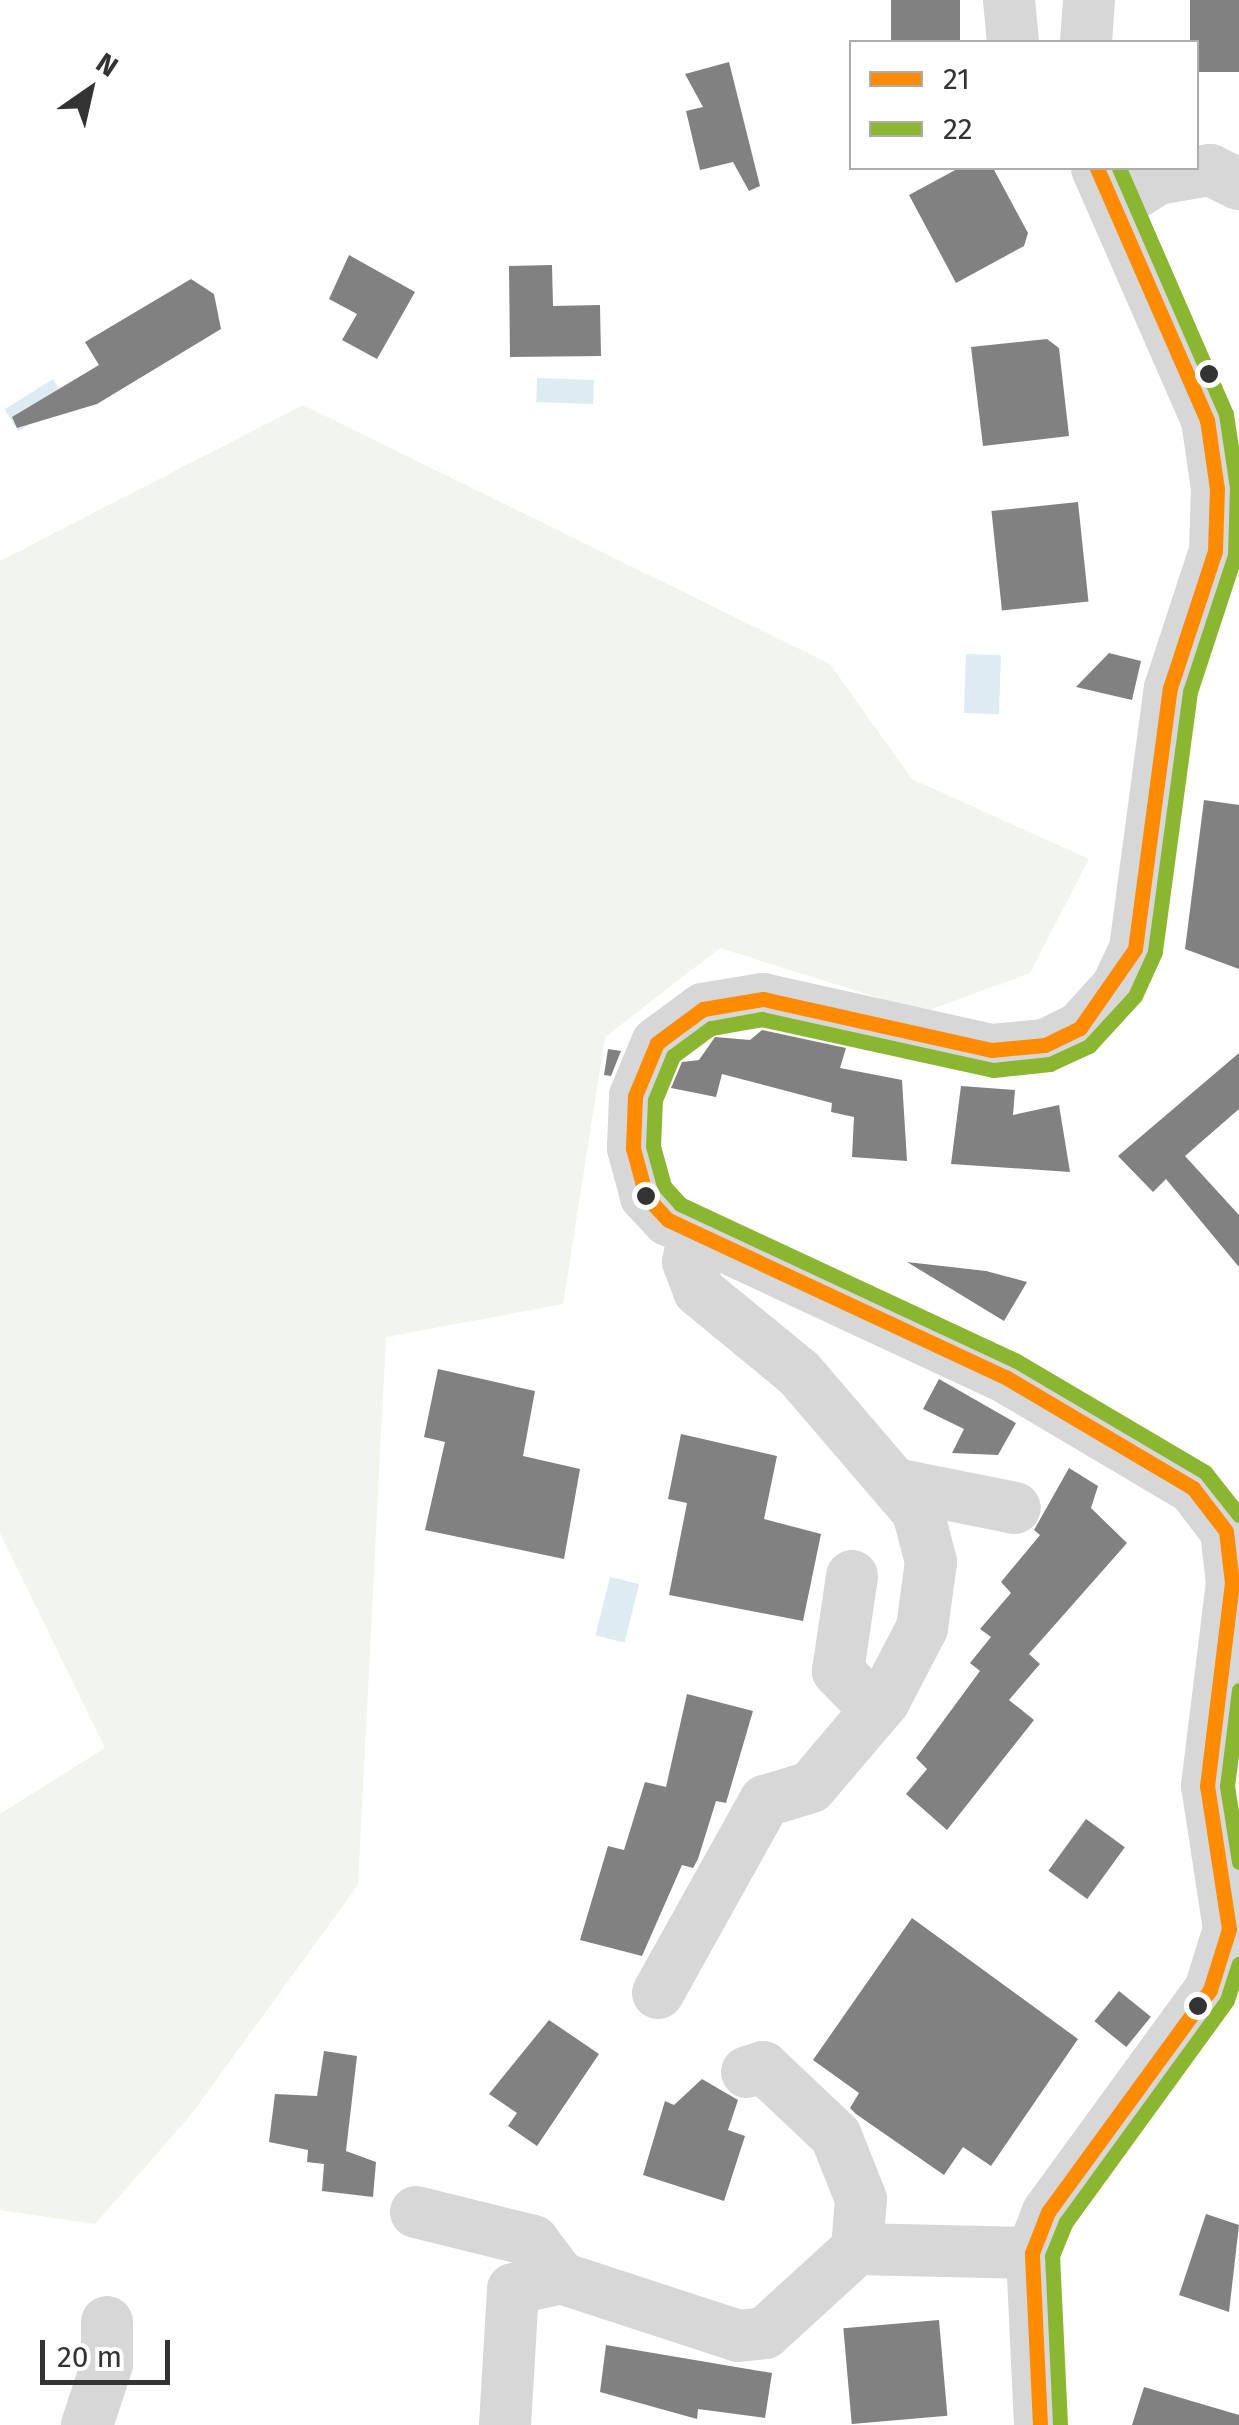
<!DOCTYPE html>
<html>
<head>
<meta charset="utf-8">
<style>
  body { margin:0 }
  #map { position:relative; width:1239px; height:2425px; overflow:hidden; background:#fff; font-family:"Fira Sans",sans-serif }
  div>[style] { position:absolute }
  .green>* { inset:0; background:#f1f5ed }
  .water>* { inset:0; background:#ddebf3; transform-origin:0 0 }
  .building>* { inset:0; background:#818181; transform-origin:0 0 }
  .minor>* { height:52px; margin:-26px; padding:0 26px; transform-origin:26px; border-radius:26px; background:#d7d7d7 }
  .bus-1>* { height:15px; margin:-7.5px; padding:0 7.5px; transform-origin:7.5px; border-radius:7.5px; background:#ff8c00 }
  .bus-2>* { height:15px; margin:-7.5px; padding:0 7.5px; transform-origin:7.5px; border-radius:7.5px; background:#8bb632 }
  .dots>* { width:28px; height:28px; translate:-50% -50%; box-sizing:border-box; border:5px solid #fff; border-radius:50% }
  span { translate:-50% -50%; white-space:nowrap; text-align:center; line-height:1.15; -webkit-text-stroke:10px #fff; paint-order:stroke }
  .legend { position:absolute; left:849px; top:40px; width:350px; height:130px; box-sizing:border-box; background:#fff; border:2px solid #adadad; margin:0; padding:12px 18px; list-style:none; font-size:30px; color:#333 }
  .legend li { display:flex; align-items:center; gap:20px; height:50px }
  .legend b { width:50px; border:2px solid #adadad }
  .north { position:absolute; left:40px; top:40px; width:100px; height:100px; -webkit-text-stroke:8px #fff; paint-order:stroke; rotate:34deg; font-size:28px; font-weight:700; line-height:40px; text-align:center; color:#333 }
  .north::after { content:''; display:block; margin:auto; width:35px; height:45px; background:#333; clip-path:polygon(50% 0,100% 100%,50% 72%,0 100%) }
  .scale { position:absolute; left:40px; top:2340px; width:130px; height:45px; box-sizing:border-box; border:5px solid #333; border-top:0; padding-left:12px; font-size:30px; line-height:35px; white-space:nowrap; color:#333; -webkit-text-stroke:8px #fff; paint-order:stroke }
</style>
</head>
<body>
<div id="map">
  <div class="green">
    <div style="clip-path:polygon(303px 405px,830px 664px,912px 779px,1089px 859px,1030px 973px,924px 1012px,720px 948px,605px 1037px,563px 1304px,386px 1337px,358px 1885px,190px 2116px,95px 2224px,0 2210px,0 1814px,105px 1748px,0 1533px,0 561px)"></div>
  </div>
  <div class="water">
    <div style="left:537px;top:378px;width:57px;height:24px;rotate:2deg"></div>
    <div style="left:53px;top:379px;width:26px;height:57px;rotate:58deg"></div>
    <div style="left:966px;top:654px;width:35px;height:59px;rotate:2deg"></div>
    <div style="left:610px;top:1577px;width:30px;height:60px;rotate:14deg"></div>
  </div>
  <div class="building">
    <div style="left:891px;top:0;width:69px;height:42px"></div>
    <div style="left:1190px;top:0;width:49px;height:72px"></div>
    <div style="clip-path:polygon(729px 62px,760px 186px,749px 191px,733px 162px,700px 170px,686px 111px,703px 107px,685px 74px)"></div>
    <div style="clip-path:polygon(959px 168px,993px 168px,1028px 233px,1024px 246px,956px 283px,909px 195px)"></div>
    <div style="clip-path:polygon(349px 255px,415px 292px,377px 359px,342px 340px,357px 314px,329px 299px)"></div>
    <div style="clip-path:polygon(552px 265px,553px 306px,600px 305px,601px 356px,510px 357px,509px 266px)"></div>
    <div style="clip-path:polygon(191px 279px,214px 294px,221px 329px,97px 404px,17px 428px,12px 417px,99px 365px,85px 342px)"></div>
    <div style="clip-path:polygon(1047px 339px,1059px 348px,1069px 436px,983px 446px,971px 347px)"></div>
    <div style="left:1078px;top:502px;width:100px;height:87px;rotate:84deg"></div>
    <div style="clip-path:polygon(1109px 653px,1141px 661px,1132px 700px,1076px 687px)"></div>
    <div style="clip-path:polygon(1204px 800px,1239px 805px,1239px 969px,1185px 949px)"></div>
    <div style="clip-path:polygon(762px 1030px,846px 1048px,840px 1068px,902px 1080px,907px 1161px,852px 1157px,854px 1117px,831px 1112px,832px 1103px,722px 1074px,716px 1097px,671px 1088px,682px 1062px,699px 1060px,715px 1037px,750px 1040px)"></div>
    <div style="clip-path:polygon(608px 1049px,621px 1051px,611px 1076px,604px 1075px)"></div>
    <div style="clip-path:polygon(1239px 1053px,1239px 1109px,1185px 1156px,1239px 1215px,1239px 1267px,1166px 1179px,1153px 1192px,1118px 1156px)"></div>
    <div style="clip-path:polygon(961px 1086px,1015px 1090px,1013px 1115px,1059px 1105px,1070px 1172px,951px 1164px)"></div>
    <div style="clip-path:polygon(907px 1262px,986px 1271px,1027px 1282px,1004px 1321px)"></div>
    <div style="clip-path:polygon(438px 1369px,535px 1391px,523px 1456px,580px 1469px,564px 1559px,425px 1530px,445px 1442px,424px 1437px)"></div>
    <div style="clip-path:polygon(939px 1379px,1016px 1423px,998px 1455px,952px 1453px,964px 1429px,923px 1409px)"></div>
    <div style="clip-path:polygon(681px 1434px,777px 1456px,764px 1519px,821px 1534px,803px 1621px,669px 1595px,687px 1503px,668px 1499px)"></div>
    <div style="clip-path:polygon(1069px 1468px,1098px 1486px,1091px 1508px,1127px 1543px,1029px 1654px,1040px 1664px,1009px 1700px,1034px 1720px,947px 1830px,906px 1794px,927px 1769px,916px 1758px,980px 1671px,970px 1663px,991px 1637px,980px 1629px,1011px 1593px,1001px 1582px,1040px 1535px,1034px 1530px)"></div>
    <div style="clip-path:polygon(687px 1694px,753px 1711px,726px 1803px,716px 1801px,698px 1859px,693px 1868px,682px 1865px,642px 1956px,580px 1940px,608px 1846px,624px 1850px,645px 1782px,666px 1787px)"></div>
    <div style="left:1086px;top:1819px;width:48px;height:64px;rotate:36deg"></div>
    <div style="clip-path:polygon(912px 1918px,1078px 2039px,991px 2166px,963px 2147px,944px 2175px,856px 2114px,850px 2108px,859px 2093px,813px 2060px)"></div>
    <div style="left:1119px;top:1991px;width:41px;height:39px;rotate:39deg"></div>
    <div style="clip-path:polygon(549px 2020px,599px 2054px,537px 2146px,508px 2126px,517px 2113px,489px 2094px)"></div>
    <div style="clip-path:polygon(324px 2051px,357px 2056px,346px 2151px,376px 2162px,373px 2197px,322px 2191px,324px 2164px,307px 2162px,308px 2150px,269px 2142px,275px 2094px,317px 2096px)"></div>
    <div style="clip-path:polygon(702px 2079px,738px 2100px,728px 2130px,745px 2136px,724px 2201px,643px 2175px,665px 2101px,674px 2105px)"></div>
    <div style="clip-path:polygon(1206px 2214px,1239px 2225px,1229px 2312px,1179px 2295px)"></div>
    <div style="left:939px;top:2320px;width:96px;height:96px;rotate:85deg"></div>
    <div style="clip-path:polygon(606px 2345px,772px 2373px,765px 2418px,698px 2409px,697px 2419px,600px 2392px)"></div>
    <div style="clip-path:polygon(1144px 2387px,1239px 2415px,1239px 2425px,1132px 2425px)"></div>
  </div>
  <div class="minor">
    <div style="left:1009px;top:0;width:42px;rotate:84.6deg"></div>
    <div style="left:1086px;top:42px;width:42px;rotate:-85.9deg"></div>
    <div style="left:1114px;top:206px;width:52px;rotate:-31.5deg"></div>
    <div style="left:1158px;top:179px;width:53px;rotate:-9.8deg"></div>
    <div style="left:1210px;top:170px;width:32px;rotate:26deg"></div>
    <div style="left:693px;top:1237px;width:25px;rotate:101deg"></div>
    <div style="left:688px;top:1262px;width:31px;rotate:69deg"></div>
    <div style="left:699px;top:1291px;width:129px;rotate:39.4deg"></div>
    <div style="left:799px;top:1373px;width:183px;rotate:49.4deg"></div>
    <div style="left:918px;top:1512px;width:52px;rotate:75.4deg"></div>
    <div style="left:931px;top:1562px;width:67px;rotate:97.8deg"></div>
    <div style="left:922px;top:1628px;width:82px;rotate:117.5deg"></div>
    <div style="left:884px;top:1701px;width:23px;rotate:-167deg"></div>
    <div style="left:862px;top:1696px;width:35px;rotate:-134deg"></div>
    <div style="left:838px;top:1671px;width:96px;rotate:-81.6deg"></div>
    <div style="left:900px;top:1485px;width:117px;rotate:11.3deg"></div>
    <div style="left:658px;top:1993px;width:220px;rotate:-60.9deg"></div>
    <div style="left:765px;top:1801px;width:48px;rotate:-16.9deg"></div>
    <div style="left:811px;top:1787px;width:113px;rotate:-49.7deg"></div>
    <div style="left:747px;top:2072px;width:17px;rotate:-17deg"></div>
    <div style="left:763px;top:2067px;width:100px;rotate:43.4deg"></div>
    <div style="left:836px;top:2136px;width:68px;rotate:68.4deg"></div>
    <div style="left:861px;top:2199px;width:50px;rotate:94.6deg"></div>
    <div style="left:416px;top:2212px;width:121px;rotate:13.9deg"></div>
    <div style="left:533px;top:2241px;width:46px;rotate:52.9deg"></div>
    <div style="left:561px;top:2278px;width:186px;rotate:18.1deg"></div>
    <div style="left:738px;top:2336px;width:27px;rotate:-6deg"></div>
    <div style="left:765px;top:2333px;width:125px;rotate:-42.4deg"></div>
    <div style="left:857px;top:2249px;width:175px;rotate:1.3deg"></div>
    <div style="left:87px;top:2425px;width:64px;rotate:-71.8deg"></div>
    <div style="left:107px;top:2364px;width:42px;rotate:-90deg"></div>
    <div style="left:505px;top:2425px;width:136px;rotate:-86.6deg"></div>
    <div style="left:513px;top:2289px;width:49px;rotate:-12.9deg"></div>
    <div style="left:1040px;top:2425px;width:172px;rotate:-92.7deg"></div>
    <div style="left:1032px;top:2253px;width:44px;rotate:-68.7deg"></div>
    <div style="left:1048px;top:2212px;width:275px;rotate:-53.9deg"></div>
    <div style="left:1210px;top:1990px;width:64px;rotate:-72.7deg"></div>
    <div style="left:1229px;top:1929px;width:145px;rotate:-98.7deg"></div>
    <div style="left:1207px;top:1786px;width:205px;rotate:-83deg"></div>
    <div style="left:1232px;top:1583px;width:52px;rotate:-96.6deg"></div>
    <div style="left:1226px;top:1531px;width:54px;rotate:-127.5deg"></div>
    <div style="left:1193px;top:1488px;width:218px;rotate:-149.4deg"></div>
    <div style="left:1005px;top:1377px;width:372px;rotate:-155deg"></div>
    <div style="left:668px;top:1220px;width:33px;rotate:-133deg"></div>
    <div style="left:646px;top:1196px;width:50px;rotate:-105.2deg"></div>
    <div style="left:633px;top:1148px;width:52px;rotate:-87.8deg"></div>
    <div style="left:635px;top:1096px;width:57px;rotate:-67.5deg"></div>
    <div style="left:657px;top:1043px;width:57px;rotate:-36.5deg"></div>
    <div style="left:703px;top:1009px;width:61px;rotate:-9.5deg"></div>
    <div style="left:763px;top:999px;width:234px;rotate:12.6deg"></div>
    <div style="left:991px;top:1050px;width:54px;rotate:-5.3deg"></div>
    <div style="left:1045px;top:1045px;width:39px;rotate:-26deg"></div>
    <div style="left:1080px;top:1028px;width:55px;rotate:-47.9deg"></div>
    <div style="left:1117px;top:987px;width:42px;rotate:-64.7deg"></div>
    <div style="left:1135px;top:949px;width:263px;rotate:-82.4deg"></div>
    <div style="left:1170px;top:688px;width:144px;rotate:-71.8deg"></div>
    <div style="left:1215px;top:551px;width:62px;rotate:-88.2deg"></div>
    <div style="left:1217px;top:489px;width:70px;rotate:-98.2deg"></div>
    <div style="left:1207px;top:420px;width:275px;rotate:-113.6deg"></div>
  </div>
  <div class="bus-1">
    <div style="left:1040px;top:2425px;width:172px;rotate:-92.7deg"></div>
    <div style="left:1032px;top:2253px;width:44px;rotate:-68.7deg"></div>
    <div style="left:1048px;top:2212px;width:275px;rotate:-53.9deg"></div>
    <div style="left:1210px;top:1990px;width:64px;rotate:-72.7deg"></div>
    <div style="left:1229px;top:1929px;width:145px;rotate:-98.7deg"></div>
    <div style="left:1207px;top:1786px;width:205px;rotate:-83deg"></div>
    <div style="left:1232px;top:1583px;width:52px;rotate:-96.6deg"></div>
    <div style="left:1226px;top:1531px;width:54px;rotate:-127.5deg"></div>
    <div style="left:1193px;top:1488px;width:218px;rotate:-149.4deg"></div>
    <div style="left:1005px;top:1377px;width:372px;rotate:-155deg"></div>
    <div style="left:668px;top:1220px;width:33px;rotate:-133deg"></div>
    <div style="left:646px;top:1196px;width:50px;rotate:-105.2deg"></div>
    <div style="left:633px;top:1148px;width:52px;rotate:-87.8deg"></div>
    <div style="left:635px;top:1096px;width:57px;rotate:-67.5deg"></div>
    <div style="left:657px;top:1043px;width:57px;rotate:-36.5deg"></div>
    <div style="left:703px;top:1009px;width:61px;rotate:-9.5deg"></div>
    <div style="left:763px;top:999px;width:234px;rotate:12.6deg"></div>
    <div style="left:991px;top:1050px;width:54px;rotate:-5.3deg"></div>
    <div style="left:1045px;top:1045px;width:39px;rotate:-26deg"></div>
    <div style="left:1080px;top:1028px;width:96px;rotate:-55.2deg"></div>
    <div style="left:1135px;top:949px;width:263px;rotate:-82.4deg"></div>
    <div style="left:1170px;top:688px;width:144px;rotate:-71.8deg"></div>
    <div style="left:1215px;top:551px;width:62px;rotate:-88.2deg"></div>
    <div style="left:1217px;top:489px;width:70px;rotate:-98.2deg"></div>
    <div style="left:1207px;top:420px;width:275px;rotate:-113.6deg"></div>
  </div>
  <div class="bus-2">
    <div style="left:1119px;top:168px;width:268px;rotate:66.5deg"></div>
    <div style="left:1226px;top:414px;width:75px;rotate:81.5deg"></div>
    <div style="left:1237px;top:488px;width:67px;rotate:91.7deg"></div>
    <div style="left:1235px;top:555px;width:144px;rotate:108.2deg"></div>
    <div style="left:1190px;top:692px;width:262px;rotate:97.7deg"></div>
    <div style="left:1155px;top:952px;width:48px;rotate:114.4deg"></div>
    <div style="left:1135px;top:996px;width:68px;rotate:132.6deg"></div>
    <div style="left:1089px;top:1046px;width:43px;rotate:155.2deg"></div>
    <div style="left:1050px;top:1064px;width:57px;rotate:174deg"></div>
    <div style="left:993px;top:1070px;width:237px;rotate:-167.6deg"></div>
    <div style="left:762px;top:1019px;width:52px;rotate:170deg"></div>
    <div style="left:711px;top:1028px;width:47px;rotate:143.6deg"></div>
    <div style="left:673px;top:1056px;width:48px;rotate:112.2deg"></div>
    <div style="left:655px;top:1100px;width:46px;rotate:92.5deg"></div>
    <div style="left:653px;top:1146px;width:41px;rotate:74.6deg"></div>
    <div style="left:664px;top:1186px;width:24px;rotate:48deg"></div>
    <div style="left:680px;top:1204px;width:370px;rotate:25deg"></div>
    <div style="left:1015px;top:1360px;width:221px;rotate:30.5deg"></div>
    <div style="left:1205px;top:1472px;width:55px;rotate:51.7deg"></div>
    <div style="left:1239px;top:1690px;width:97px;rotate:97.1deg"></div>
    <div style="left:1227px;top:1786px;width:77px;rotate:81deg"></div>
    <div style="left:1060px;top:2424px;width:168px;rotate:-92.7deg"></div>
    <div style="left:1052px;top:2256px;width:37px;rotate:-68deg"></div>
    <div style="left:1066px;top:2222px;width:274px;rotate:-54deg"></div>
    <div style="left:1227px;top:2000px;width:38px;rotate:-72deg"></div>
  </div>
  <div class="dots">
    <div style="left:1209px;top:374px;background:#333"></div>
    <div style="left:646px;top:1196px;background:#333"></div>
    <div style="left:1198px;top:2006px;background:#333"></div>
  </div>
  <ul class="legend">
  <li><b style="height:12px;background:#ff8c00"></b>21</li>
  <li><b style="height:12px;background:#8bb632"></b>22</li>
  </ul>
  <div class="north">N</div>
  <div class="scale">20 m</div>
</div>
</body>
</html>
